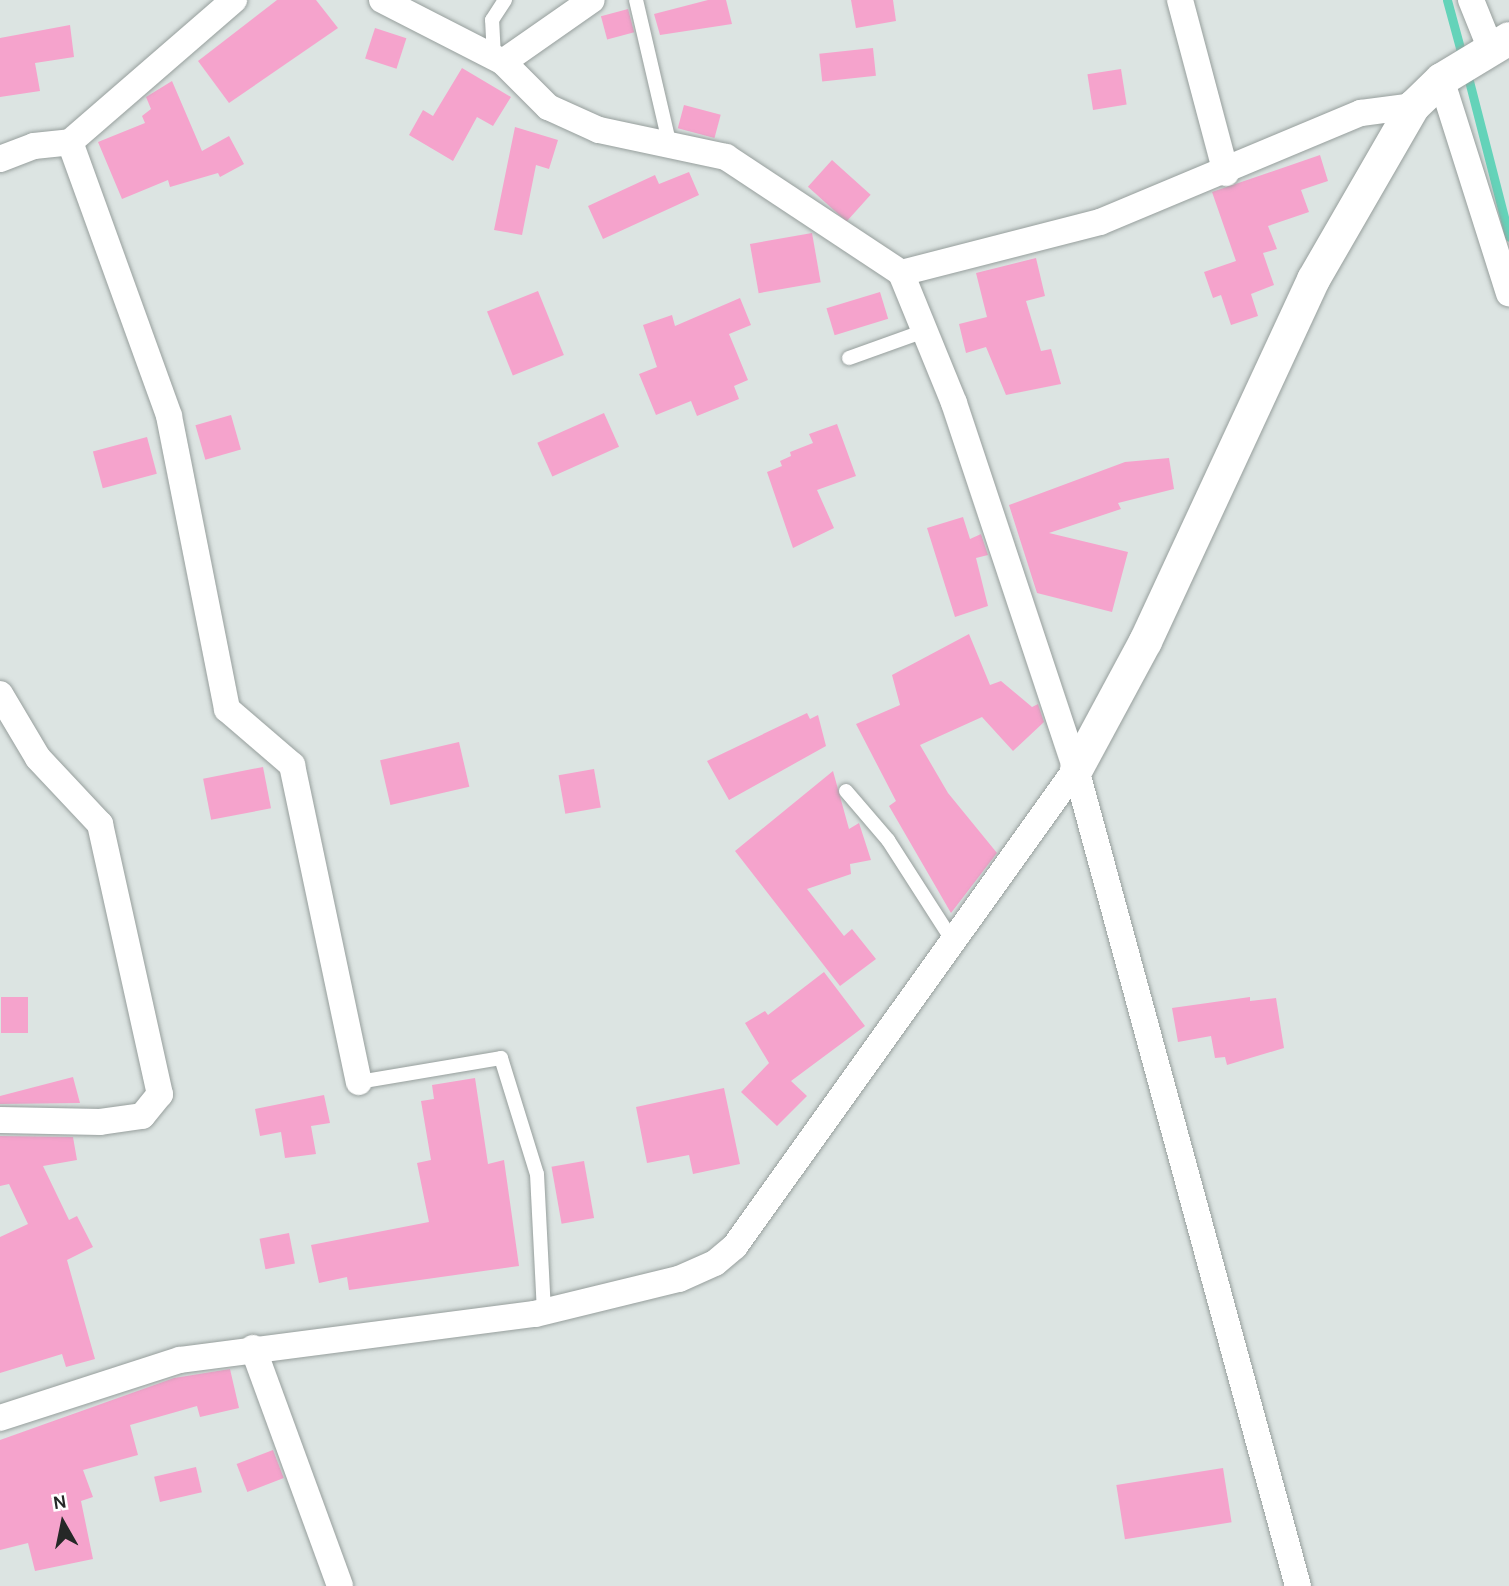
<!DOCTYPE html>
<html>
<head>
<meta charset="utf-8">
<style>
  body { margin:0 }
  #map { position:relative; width:1509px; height:1586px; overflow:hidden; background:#dce4e2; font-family:Karla,sans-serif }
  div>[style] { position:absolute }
  .stream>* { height:9px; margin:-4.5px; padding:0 4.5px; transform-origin:4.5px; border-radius:4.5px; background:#64d3b9 }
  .building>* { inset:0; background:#f5a3cc; transform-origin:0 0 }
  .roads { filter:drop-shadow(0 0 2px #979f9d) drop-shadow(0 0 2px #979f9d) }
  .service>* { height:14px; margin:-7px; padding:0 7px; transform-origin:7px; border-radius:7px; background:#fff }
  .minor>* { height:26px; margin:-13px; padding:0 13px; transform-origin:13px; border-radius:13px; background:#fff }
  .tertiary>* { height:33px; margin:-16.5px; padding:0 16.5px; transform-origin:16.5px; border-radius:16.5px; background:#fff }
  span { translate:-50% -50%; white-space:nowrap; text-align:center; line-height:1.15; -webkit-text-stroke:6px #fff; paint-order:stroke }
  .north { position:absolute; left:28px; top:1488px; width:70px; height:70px; -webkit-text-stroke:5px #fff; paint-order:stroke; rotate:351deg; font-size:19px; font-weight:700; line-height:28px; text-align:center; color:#252827 }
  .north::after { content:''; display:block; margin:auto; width:24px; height:32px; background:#252827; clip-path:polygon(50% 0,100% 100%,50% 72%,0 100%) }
</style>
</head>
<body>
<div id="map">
  <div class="stream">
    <div style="left:1447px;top:0;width:61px;rotate:74.8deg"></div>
    <div style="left:1467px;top:73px;width:169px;rotate:75.6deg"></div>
  </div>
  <div class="building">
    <div style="clip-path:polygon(277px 0,316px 0,338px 28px,229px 103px,198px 61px)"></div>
    <div style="clip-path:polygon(708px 0,726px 0,732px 24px,660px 35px,654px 14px)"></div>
    <div style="clip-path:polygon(851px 0,893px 0,896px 21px,856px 28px)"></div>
    <div style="left:628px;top:9px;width:24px;height:28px;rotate:75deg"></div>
    <div style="clip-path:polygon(70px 25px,74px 57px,35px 63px,40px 91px,0 97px,0 38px)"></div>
    <div style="left:375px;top:28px;width:33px;height:32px;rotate:18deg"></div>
    <div style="left:873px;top:48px;width:28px;height:54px;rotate:84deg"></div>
    <div style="clip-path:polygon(462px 68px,511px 97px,493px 126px,477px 117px,453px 161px,409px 135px,423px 110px,433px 116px)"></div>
    <div style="left:1121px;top:69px;width:36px;height:34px;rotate:81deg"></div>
    <div style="clip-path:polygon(172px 81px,202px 151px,229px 136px,244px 164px,220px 177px,218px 173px,170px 187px,168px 180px,122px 199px,98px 142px,145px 123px,142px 116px,151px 109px,146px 97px)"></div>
    <div style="left:684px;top:105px;width:38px;height:24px;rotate:15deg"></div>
    <div style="clip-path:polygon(515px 127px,558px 140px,549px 169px,536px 165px,522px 235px,494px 230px)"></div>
    <div style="clip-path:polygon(1320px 155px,1328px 181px,1301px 190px,1309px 212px,1268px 226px,1277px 249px,1263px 253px,1274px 285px,1251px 294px,1258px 316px,1231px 325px,1221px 295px,1213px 298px,1204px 272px,1236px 261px,1212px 192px)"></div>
    <div style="left:832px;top:160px;width:52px;height:36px;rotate:42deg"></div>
    <div style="clip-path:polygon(689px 172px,699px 195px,603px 239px,588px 206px,655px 175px,659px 184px)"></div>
    <div style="left:812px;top:233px;width:50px;height:63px;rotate:80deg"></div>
    <div style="clip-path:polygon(1036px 258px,1045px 296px,1026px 301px,1041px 351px,1051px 349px,1061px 384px,1006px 395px,986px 347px,966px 353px,959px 324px,987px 317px,976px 273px)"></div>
    <div style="left:538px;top:291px;width:69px;height:55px;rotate:68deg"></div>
    <div style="left:880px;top:292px;width:28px;height:56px;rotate:73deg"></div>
    <div style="clip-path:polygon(740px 298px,751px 325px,729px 334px,748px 380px,734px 386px,739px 399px,697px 416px,691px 401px,656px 415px,639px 374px,657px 367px,643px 325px,672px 315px,675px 326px)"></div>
    <div style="left:604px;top:413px;width:37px;height:73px;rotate:66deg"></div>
    <div style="left:231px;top:415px;width:36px;height:37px;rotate:74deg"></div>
    <div style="clip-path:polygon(837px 424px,856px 476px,817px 490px,834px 528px,793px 548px,767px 472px,782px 466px,780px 461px,791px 456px,790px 452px,813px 443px,809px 434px)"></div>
    <div style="left:147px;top:437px;width:38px;height:56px;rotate:75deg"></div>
    <div style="clip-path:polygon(1169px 458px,1174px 489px,1118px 503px,1121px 509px,1049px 533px,1128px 552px,1112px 612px,1037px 593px,1009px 505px,1125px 462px)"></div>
    <div style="clip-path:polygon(963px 517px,970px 539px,981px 534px,988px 555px,976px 558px,988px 606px,955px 617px,927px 528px)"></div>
    <div style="clip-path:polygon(969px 634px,990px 685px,1001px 681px,1032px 707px,1038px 704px,1044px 722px,1013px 751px,982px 717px,920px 745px,948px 793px,997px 853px,951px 913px,889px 806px,896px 801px,856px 724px,900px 705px,892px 675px)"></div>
    <div style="clip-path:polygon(807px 713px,810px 719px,818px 715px,826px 746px,729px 800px,707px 761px)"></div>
    <div style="left:459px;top:742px;width:46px;height:81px;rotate:77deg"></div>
    <div style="left:263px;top:767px;width:42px;height:61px;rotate:79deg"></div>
    <div style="left:594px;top:769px;width:39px;height:36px;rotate:80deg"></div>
    <div style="clip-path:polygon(833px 771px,849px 829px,859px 823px,871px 860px,850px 864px,851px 874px,807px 889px,844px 936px,852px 929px,876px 959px,840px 986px,735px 851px)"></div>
    <div style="clip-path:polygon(824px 972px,865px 1026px,791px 1081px,807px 1096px,777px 1126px,741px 1092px,769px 1063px,745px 1023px,765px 1011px,768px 1015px)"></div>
    <div style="left:1px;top:997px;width:27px;height:36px"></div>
    <div style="clip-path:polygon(1250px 997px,1250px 1001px,1276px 998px,1284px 1048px,1227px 1065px,1225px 1057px,1215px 1058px,1211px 1036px,1178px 1042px,1172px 1008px)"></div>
    <div style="clip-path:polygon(73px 1077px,80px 1103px,0 1104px,0 1096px)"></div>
    <div style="clip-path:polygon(475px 1078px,488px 1164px,504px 1160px,519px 1266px,349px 1290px,347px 1277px,319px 1283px,311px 1245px,429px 1222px,417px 1163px,431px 1160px,421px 1101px,434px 1099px,432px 1085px)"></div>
    <div style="clip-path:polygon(724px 1088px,740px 1164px,693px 1174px,689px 1155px,647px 1163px,636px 1107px)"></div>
    <div style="clip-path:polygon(324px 1095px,330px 1123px,311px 1126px,316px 1154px,285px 1158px,281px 1132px,260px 1136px,255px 1109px)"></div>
    <div style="clip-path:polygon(0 1136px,73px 1137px,77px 1160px,43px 1166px,69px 1220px,77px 1216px,93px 1247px,67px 1260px,95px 1359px,66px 1367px,62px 1354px,0 1373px,0 1237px,28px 1224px,9px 1184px,0 1186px)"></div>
    <div style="left:584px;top:1161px;width:58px;height:33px;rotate:80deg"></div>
    <div style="left:289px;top:1233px;width:31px;height:30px;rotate:79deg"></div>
    <div style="clip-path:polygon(230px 1369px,239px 1408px,200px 1417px,197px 1406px,130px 1425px,138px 1455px,83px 1470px,93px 1497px,81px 1501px,93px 1559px,35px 1571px,28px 1543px,0 1550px,0 1440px,174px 1378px)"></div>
    <div style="left:273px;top:1450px;width:30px;height:39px;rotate:69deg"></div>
    <div style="left:196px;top:1467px;width:26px;height:43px;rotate:77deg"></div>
    <div style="left:1223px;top:1468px;width:55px;height:108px;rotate:81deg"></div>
  </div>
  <div class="roads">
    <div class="service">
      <div style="left:636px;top:0;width:150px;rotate:76.9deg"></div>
      <div style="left:494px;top:57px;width:37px;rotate:-93deg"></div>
      <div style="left:492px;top:20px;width:24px;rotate:-57deg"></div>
      <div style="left:849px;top:358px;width:83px;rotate:-19.7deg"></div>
      <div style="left:846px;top:791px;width:65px;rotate:49.4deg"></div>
      <div style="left:888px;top:840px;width:117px;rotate:57.3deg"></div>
      <div style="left:359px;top:1082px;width:144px;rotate:-9.6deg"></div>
      <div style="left:501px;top:1058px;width:121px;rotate:72.8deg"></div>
      <div style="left:537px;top:1174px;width:138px;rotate:87.1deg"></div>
    </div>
    <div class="minor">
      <div style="left:382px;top:0;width:136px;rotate:27.1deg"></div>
      <div style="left:503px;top:62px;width:64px;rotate:45deg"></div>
      <div style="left:548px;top:107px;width:56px;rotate:24.3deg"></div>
      <div style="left:599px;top:130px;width:130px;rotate:12deg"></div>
      <div style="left:726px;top:157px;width:210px;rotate:33.5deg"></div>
      <div style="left:901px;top:273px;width:140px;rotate:67.8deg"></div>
      <div style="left:954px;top:403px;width:386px;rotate:71.6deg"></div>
      <div style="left:1076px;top:769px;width:847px;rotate:74.8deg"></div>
      <div style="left:1180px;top:0;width:179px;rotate:75.1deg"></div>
      <div style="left:1471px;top:0;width:51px;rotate:68deg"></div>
      <div style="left:503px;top:62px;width:108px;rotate:-34.9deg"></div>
      <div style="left:1441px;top:79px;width:225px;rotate:72.4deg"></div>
      <div style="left:70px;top:142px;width:291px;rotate:70.1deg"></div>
      <div style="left:169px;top:416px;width:299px;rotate:78.8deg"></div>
      <div style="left:227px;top:709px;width:86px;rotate:40.7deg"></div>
      <div style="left:292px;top:765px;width:324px;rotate:78.1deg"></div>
      <div style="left:0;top:159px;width:36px;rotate:-21deg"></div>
      <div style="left:34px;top:146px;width:36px;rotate:-6deg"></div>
      <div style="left:70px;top:142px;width:217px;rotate:-40.9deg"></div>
      <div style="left:901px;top:273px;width:205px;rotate:-14.4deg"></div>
      <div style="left:1100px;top:222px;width:283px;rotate:-22.7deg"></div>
      <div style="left:1361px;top:113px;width:52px;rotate:-7.7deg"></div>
      <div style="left:0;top:694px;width:74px;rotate:59.3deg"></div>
      <div style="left:38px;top:758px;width:91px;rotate:46.8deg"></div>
      <div style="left:100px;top:824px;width:277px;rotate:77.5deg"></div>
      <div style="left:160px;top:1094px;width:28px;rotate:129deg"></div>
      <div style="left:142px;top:1116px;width:42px;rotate:171.9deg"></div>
      <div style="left:100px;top:1122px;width:100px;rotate:-178.9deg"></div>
      <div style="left:253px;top:1348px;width:253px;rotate:69.9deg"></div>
      <div style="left:0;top:1418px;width:189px;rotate:-17.9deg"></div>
      <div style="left:180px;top:1360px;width:358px;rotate:-7.4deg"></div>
      <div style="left:535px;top:1314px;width:148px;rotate:-13.7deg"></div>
      <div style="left:679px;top:1279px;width:39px;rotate:-24deg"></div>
      <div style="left:715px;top:1263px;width:26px;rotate:-40deg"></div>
      <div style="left:735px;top:1246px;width:586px;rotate:-54.44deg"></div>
    </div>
    <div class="tertiary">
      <div style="left:1076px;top:769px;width:145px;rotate:-61.7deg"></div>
      <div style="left:1145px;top:641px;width:399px;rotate:-65.1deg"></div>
      <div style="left:1313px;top:279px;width:200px;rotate:-60deg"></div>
      <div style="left:1413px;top:106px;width:39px;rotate:-44deg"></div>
      <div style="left:1441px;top:79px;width:79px;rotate:-31.1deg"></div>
    </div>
  </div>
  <div class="north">N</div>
</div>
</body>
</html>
